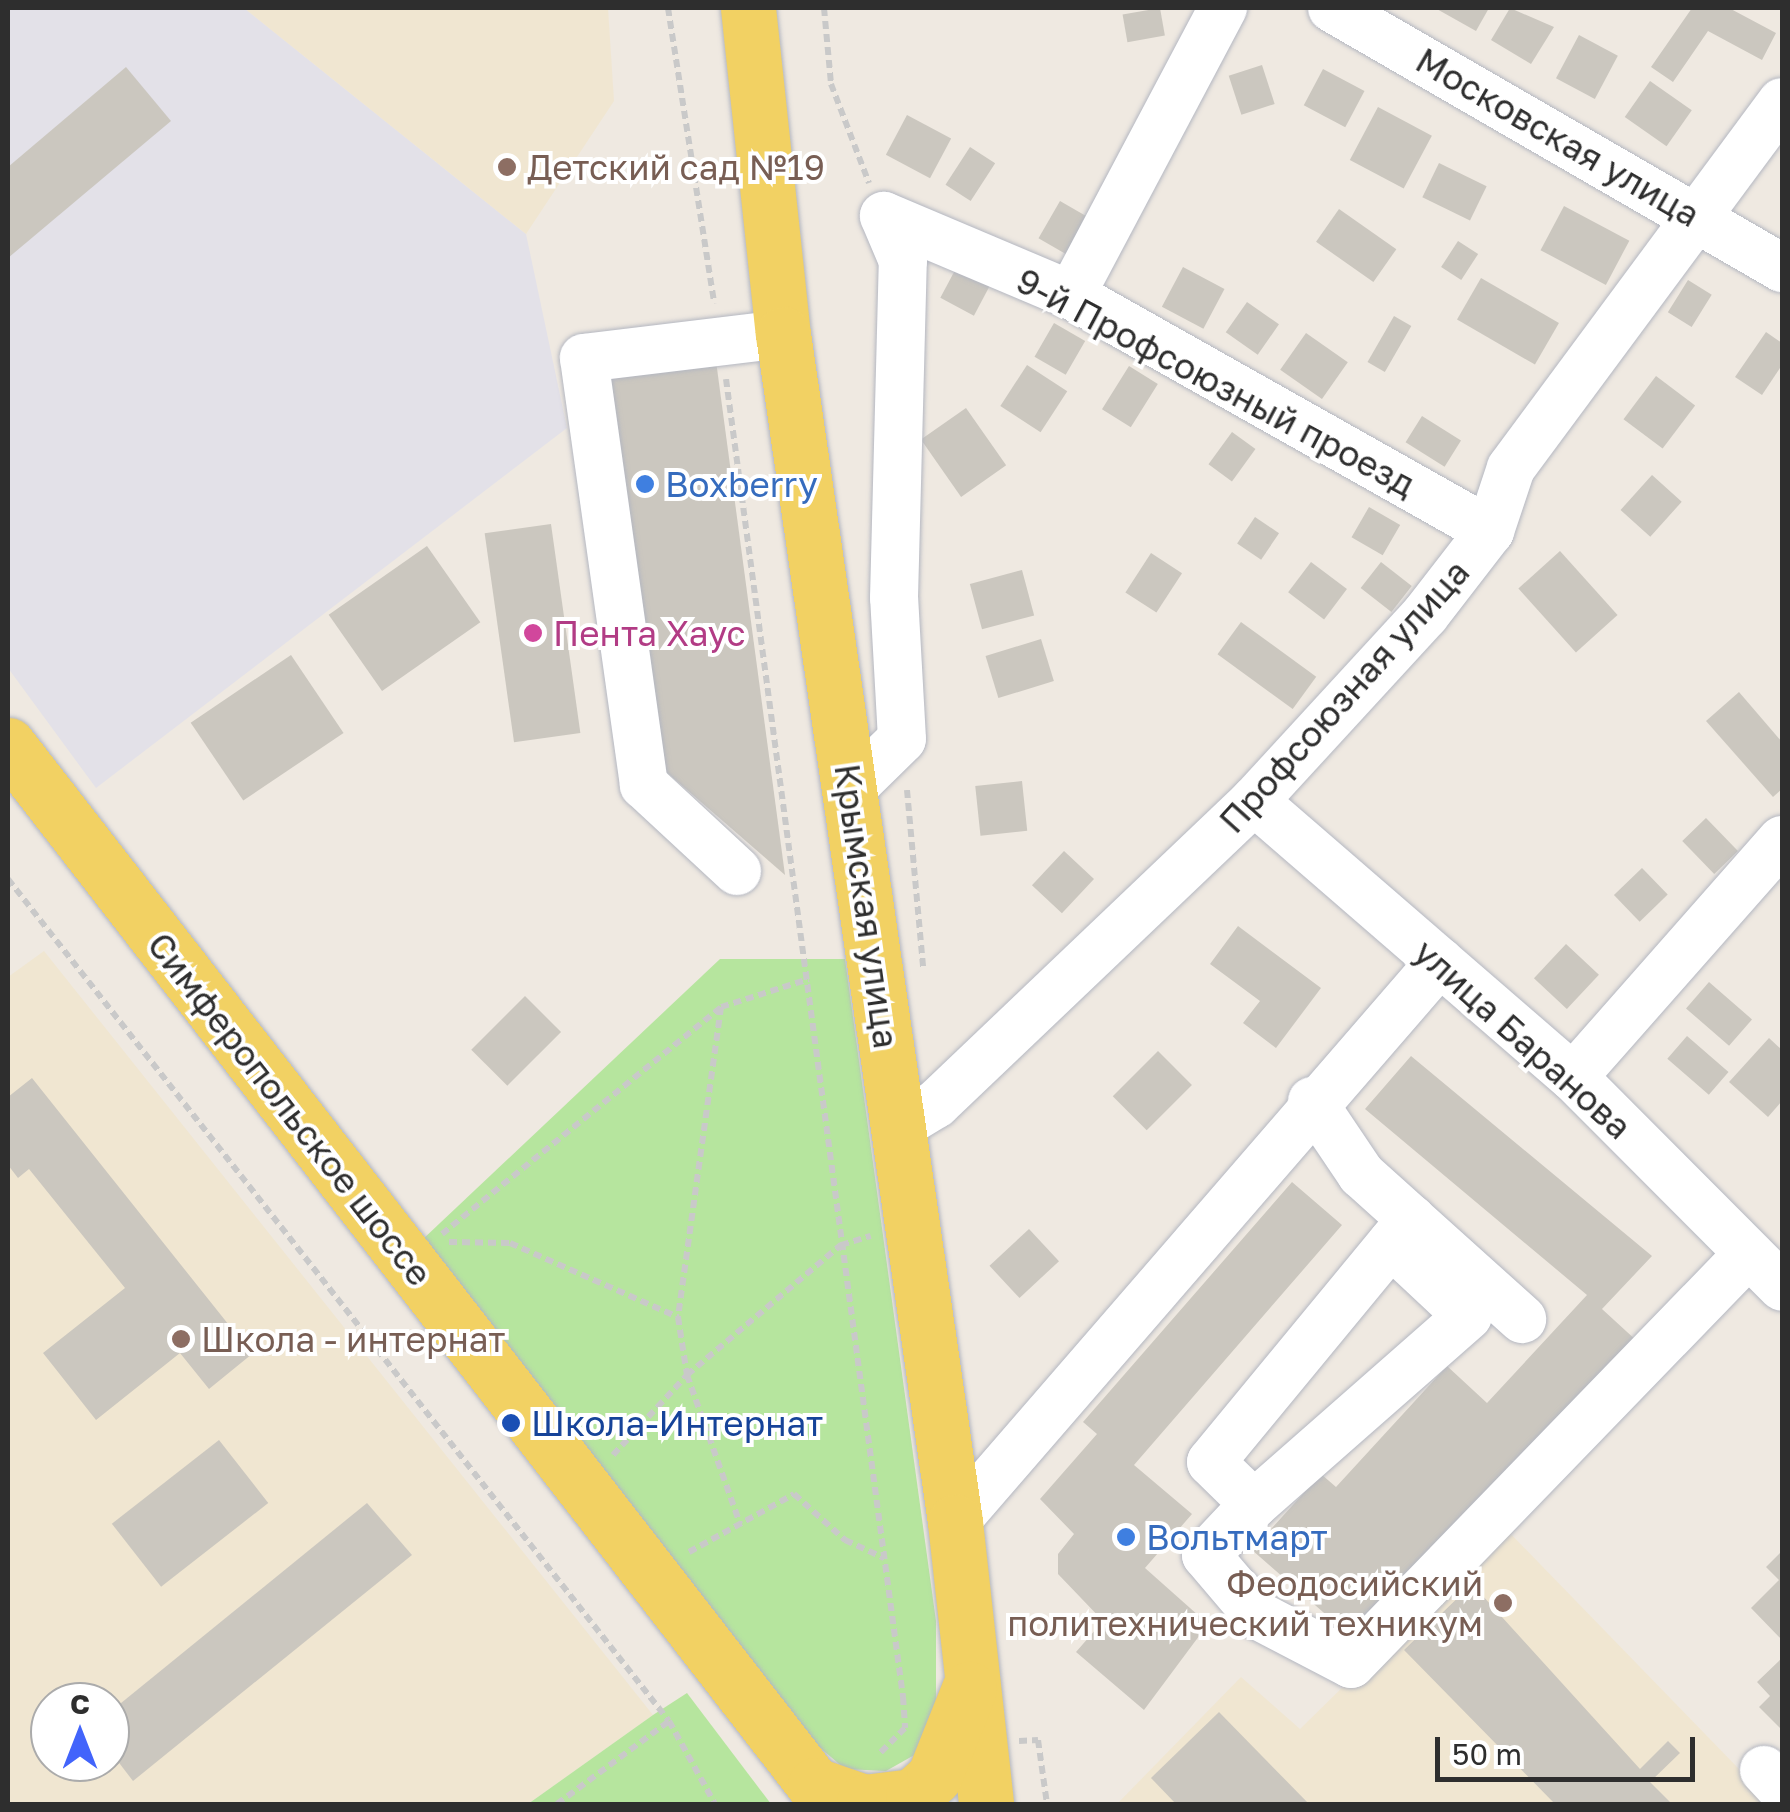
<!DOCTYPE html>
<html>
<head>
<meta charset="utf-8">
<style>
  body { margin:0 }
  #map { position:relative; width:1790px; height:1812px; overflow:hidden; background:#efe9e1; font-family:"Golos Text",sans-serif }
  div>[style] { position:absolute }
  .industrial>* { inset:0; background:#e3e1e8 }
  .education>* { inset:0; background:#f0e6d1 }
  .green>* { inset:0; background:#b6e59e }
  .building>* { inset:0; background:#cbc7bf; transform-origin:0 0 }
  .path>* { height:6px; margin-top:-3px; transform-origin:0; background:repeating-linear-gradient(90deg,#c9c9c9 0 8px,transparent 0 13px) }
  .roads { filter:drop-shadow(0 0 2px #b4b7c1) drop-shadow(0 0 2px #b4b7c1) }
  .minor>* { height:48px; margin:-24px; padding:0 24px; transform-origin:24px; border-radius:24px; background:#fff }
  .major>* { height:55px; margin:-27.5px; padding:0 27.5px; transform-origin:27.5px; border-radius:27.5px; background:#f2d163 }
  .dots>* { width:28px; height:28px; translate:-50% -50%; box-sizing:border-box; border:5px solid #fff; border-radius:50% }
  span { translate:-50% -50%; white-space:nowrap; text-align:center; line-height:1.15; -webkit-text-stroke:8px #fff; paint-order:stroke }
  .street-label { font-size:35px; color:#2e2e2e }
  .education-label { font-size:35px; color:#785e54 }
  .left { translate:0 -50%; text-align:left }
  .right { translate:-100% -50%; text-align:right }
  .shop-label { font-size:35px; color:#366cbe }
  .hotel-label { font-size:35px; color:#b23c85 }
  .transit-label { font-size:35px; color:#164399 }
  .frame { position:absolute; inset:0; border:10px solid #2e2e2e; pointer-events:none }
  .north { position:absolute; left:30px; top:1682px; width:100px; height:100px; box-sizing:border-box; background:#fff; border:2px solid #ababab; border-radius:50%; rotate:0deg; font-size:28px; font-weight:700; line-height:40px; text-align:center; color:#2e2e2e }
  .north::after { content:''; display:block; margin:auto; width:35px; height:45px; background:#4264fb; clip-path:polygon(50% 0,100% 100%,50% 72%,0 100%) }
  .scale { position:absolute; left:1435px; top:1737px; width:260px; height:45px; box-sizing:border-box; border:5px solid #2e2e2e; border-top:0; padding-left:12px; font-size:30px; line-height:35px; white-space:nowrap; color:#2e2e2e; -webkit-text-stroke:8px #fff; paint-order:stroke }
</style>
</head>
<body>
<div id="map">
  <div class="industrial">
    <div style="clip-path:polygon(8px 8px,244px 8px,526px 234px,567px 428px,96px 788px,8px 668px)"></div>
  </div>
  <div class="education">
    <div style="clip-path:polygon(244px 8px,608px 8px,614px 101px,526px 234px)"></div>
    <div style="clip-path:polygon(evenodd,44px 951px,653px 1715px,528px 1804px,8px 1804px,8px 977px,44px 951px,50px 1702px,110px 1702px,110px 1762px,50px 1762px,50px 1702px)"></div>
    <div style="clip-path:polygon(1505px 1528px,1773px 1804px,1117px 1804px,1241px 1677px,1300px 1729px)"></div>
  </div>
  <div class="green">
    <div style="clip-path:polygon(720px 959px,845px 959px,936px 1621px,936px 1716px,918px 1753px,886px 1771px,845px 1769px,804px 1734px,422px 1240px)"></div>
    <div style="clip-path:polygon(687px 1693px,771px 1804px,528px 1804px,653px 1715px)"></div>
  </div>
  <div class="building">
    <div style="left:1160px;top:8px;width:28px;height:38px;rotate:80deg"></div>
    <div style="clip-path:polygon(1435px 8px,1489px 8px,1476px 31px)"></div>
    <div style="clip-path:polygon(1510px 8px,1554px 27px,1531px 64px,1491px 40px)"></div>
    <div style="clip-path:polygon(1692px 8px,1729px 8px,1776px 33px,1762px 60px,1708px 31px,1673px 82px,1651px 67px)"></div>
    <div style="left:1579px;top:35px;width:44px;height:49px;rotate:28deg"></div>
    <div style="left:1262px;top:65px;width:41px;height:35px;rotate:72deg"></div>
    <div style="clip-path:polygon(126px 67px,171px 121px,8px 258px,8px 167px)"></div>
    <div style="left:1323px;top:69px;width:47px;height:41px;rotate:28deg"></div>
    <div style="left:1650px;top:81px;width:51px;height:44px;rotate:35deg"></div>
    <div style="left:1378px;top:107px;width:61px;height:60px;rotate:28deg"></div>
    <div style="left:907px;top:115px;width:50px;height:45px;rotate:28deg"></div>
    <div style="left:970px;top:147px;width:30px;height:45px;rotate:33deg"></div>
    <div style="left:1439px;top:163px;width:53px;height:38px;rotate:26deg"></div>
    <div style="left:1060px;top:201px;width:38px;height:43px;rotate:30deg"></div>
    <div style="left:1564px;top:206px;width:74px;height:50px;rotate:28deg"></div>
    <div style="left:1339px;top:209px;width:70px;height:40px;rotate:35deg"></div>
    <div style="left:1458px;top:241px;width:24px;height:31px;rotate:33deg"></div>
    <div style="left:961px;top:259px;width:38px;height:44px;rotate:28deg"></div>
    <div style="left:1183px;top:267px;width:47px;height:45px;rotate:28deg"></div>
    <div style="left:1481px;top:278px;width:90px;height:48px;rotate:30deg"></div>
    <div style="left:1688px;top:280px;width:28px;height:38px;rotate:32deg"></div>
    <div style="left:1247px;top:302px;width:39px;height:37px;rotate:35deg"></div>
    <div style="left:1394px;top:316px;width:20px;height:53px;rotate:30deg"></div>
    <div style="left:1054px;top:323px;width:36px;height:39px;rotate:30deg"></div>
    <div style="clip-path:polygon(1766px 332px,1782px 343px,1782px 365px,1762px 395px,1735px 377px)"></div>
    <div style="left:1306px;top:333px;width:51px;height:45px;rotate:35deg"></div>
    <div style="clip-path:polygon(714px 346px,785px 875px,656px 763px,599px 362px)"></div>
    <div style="left:1027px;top:365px;width:48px;height:49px;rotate:33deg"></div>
    <div style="left:1129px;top:366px;width:34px;height:51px;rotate:32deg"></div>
    <div style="left:1656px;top:376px;width:49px;height:54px;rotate:37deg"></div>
    <div style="left:966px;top:408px;width:70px;height:55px;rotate:55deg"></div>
    <div style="left:1422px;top:416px;width:46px;height:31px;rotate:32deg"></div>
    <div style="left:1232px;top:432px;width:29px;height:40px;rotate:36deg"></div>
    <div style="left:1652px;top:475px;width:40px;height:47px;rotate:42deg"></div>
    <div style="left:1369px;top:507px;width:36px;height:35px;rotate:30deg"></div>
    <div style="left:1255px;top:517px;width:29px;height:32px;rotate:34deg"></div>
    <div style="left:551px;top:524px;width:211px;height:67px;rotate:82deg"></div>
    <div style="left:427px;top:546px;width:93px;height:120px;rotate:55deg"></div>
    <div style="left:1560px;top:551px;width:86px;height:56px;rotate:48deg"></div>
    <div style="left:1151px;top:553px;width:37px;height:47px;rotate:33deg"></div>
    <div style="left:1311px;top:562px;width:45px;height:38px;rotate:37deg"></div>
    <div style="left:1381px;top:562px;width:39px;height:33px;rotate:38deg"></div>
    <div style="left:1022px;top:570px;width:47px;height:54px;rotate:75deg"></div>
    <div style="left:1241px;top:622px;width:93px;height:40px;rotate:36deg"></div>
    <div style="left:1041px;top:639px;width:44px;height:58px;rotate:73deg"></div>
    <div style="left:291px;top:655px;width:94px;height:121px;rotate:56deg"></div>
    <div style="clip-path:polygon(1739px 692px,1782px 742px,1782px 789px,1773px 797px,1706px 721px)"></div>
    <div style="left:1022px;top:781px;width:50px;height:47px;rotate:84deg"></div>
    <div style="left:1706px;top:818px;width:46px;height:33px;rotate:46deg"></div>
    <div style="left:1064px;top:851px;width:41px;height:47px;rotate:43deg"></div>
    <div style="left:1642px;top:868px;width:37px;height:39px;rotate:46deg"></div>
    <div style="clip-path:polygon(1238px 926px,1321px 988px,1276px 1048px,1243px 1023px,1260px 1001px,1210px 964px)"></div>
    <div style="left:1566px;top:944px;width:45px;height:47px;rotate:43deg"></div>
    <div style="left:1709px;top:982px;width:57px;height:35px;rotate:41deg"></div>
    <div style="left:525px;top:996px;width:51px;height:76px;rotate:45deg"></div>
    <div style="left:1687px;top:1036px;width:55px;height:30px;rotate:41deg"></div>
    <div style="clip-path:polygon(1769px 1038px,1782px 1050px,1782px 1101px,1768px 1117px,1729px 1082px)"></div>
    <div style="left:1158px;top:1051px;width:48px;height:64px;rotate:45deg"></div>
    <div style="clip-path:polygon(1411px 1056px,1652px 1256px,1602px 1309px,1638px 1342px,1381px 1617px,1339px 1626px,1252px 1550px,1321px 1474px,1336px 1487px,1447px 1366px,1487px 1403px,1587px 1295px,1365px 1109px)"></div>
    <div style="clip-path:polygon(32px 1078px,252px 1354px,209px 1389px,180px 1353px,96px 1420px,43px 1353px,125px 1288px,29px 1169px,18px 1178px,8px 1165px,8px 1097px)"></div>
    <div style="clip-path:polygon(1292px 1182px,1342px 1225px,1134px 1465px,1192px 1514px,1145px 1568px,1208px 1624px,1144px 1710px,1076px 1652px,1103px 1621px,1058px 1574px,1058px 1554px,1074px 1534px,1040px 1499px,1097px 1434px,1083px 1422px)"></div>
    <div style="left:1029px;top:1229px;width:44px;height:54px;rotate:47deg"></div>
    <div style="left:219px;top:1440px;width:80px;height:136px;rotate:52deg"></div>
    <div style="clip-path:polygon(367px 1503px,412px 1555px,133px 1781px,110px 1751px,110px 1712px)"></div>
    <div style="clip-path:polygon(1782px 1551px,1782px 1640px,1751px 1608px,1779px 1580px,1766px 1567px)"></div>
    <div style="clip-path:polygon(1472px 1584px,1640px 1769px,1668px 1741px,1680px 1753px,1650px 1782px,1672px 1804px,1555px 1804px,1404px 1650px)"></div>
    <div style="clip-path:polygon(1782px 1658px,1782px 1730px,1759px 1707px,1770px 1696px,1757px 1682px)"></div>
    <div style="clip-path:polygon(1219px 1712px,1309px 1804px,1176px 1804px,1151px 1778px)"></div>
  </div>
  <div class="path">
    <div style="left:668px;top:8px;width:299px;rotate:81.1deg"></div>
    <div style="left:824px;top:8px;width:76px;rotate:84.7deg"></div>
    <div style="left:831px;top:84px;width:106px;rotate:69deg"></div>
    <div style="left:726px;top:379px;width:1330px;rotate:82.35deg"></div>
    <div style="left:903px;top:1697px;width:31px;rotate:86deg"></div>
    <div style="left:905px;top:1728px;width:37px;rotate:135deg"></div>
    <div style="left:907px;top:790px;width:178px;rotate:84.8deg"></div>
    <div style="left:8px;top:879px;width:1070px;rotate:51.87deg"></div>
    <div style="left:721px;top:1007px;width:313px;rotate:97.9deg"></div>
    <div style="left:678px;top:1317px;width:59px;rotate:81.2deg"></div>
    <div style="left:687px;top:1375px;width:158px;rotate:70.4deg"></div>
    <div style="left:442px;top:1234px;width:360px;rotate:-39.1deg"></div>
    <div style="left:721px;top:1007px;width:92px;rotate:-17.7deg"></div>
    <div style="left:449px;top:1242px;width:61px;rotate:0.9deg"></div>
    <div style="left:510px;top:1243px;width:184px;rotate:23.8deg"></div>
    <div style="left:613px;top:1455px;width:109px;rotate:-47.2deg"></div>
    <div style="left:687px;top:1375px;width:202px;rotate:-40.2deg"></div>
    <div style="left:841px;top:1245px;width:31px;rotate:-17deg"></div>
    <div style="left:689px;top:1552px;width:120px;rotate:-28.9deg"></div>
    <div style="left:794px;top:1494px;width:69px;rotate:42deg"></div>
    <div style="left:845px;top:1540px;width:43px;rotate:24.8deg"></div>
    <div style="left:1019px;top:1741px;width:19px;rotate:-3deg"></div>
    <div style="left:1038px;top:1740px;width:65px;rotate:82deg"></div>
    <div style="left:557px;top:1804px;width:139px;rotate:-36.5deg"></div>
    <div style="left:669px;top:1721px;width:95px;rotate:61deg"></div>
  </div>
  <div class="roads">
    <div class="minor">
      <div style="left:1332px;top:8px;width:520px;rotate:30.02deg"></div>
      <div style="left:884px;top:216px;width:203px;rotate:22.9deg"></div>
      <div style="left:1071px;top:295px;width:481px;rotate:29.4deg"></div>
      <div style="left:1071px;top:295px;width:325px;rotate:-62.1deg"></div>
      <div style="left:851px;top:789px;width:71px;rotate:-44.4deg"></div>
      <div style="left:902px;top:739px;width:141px;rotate:-93.2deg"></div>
      <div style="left:894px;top:598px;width:337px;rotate:-88.5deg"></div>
      <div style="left:903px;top:261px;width:49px;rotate:-112.9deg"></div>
      <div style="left:1254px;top:801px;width:422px;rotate:40.9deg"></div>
      <div style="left:1573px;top:1077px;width:296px;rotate:45.1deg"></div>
      <div style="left:737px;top:871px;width:127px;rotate:-137.2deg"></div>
      <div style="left:644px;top:785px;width:431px;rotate:-98deg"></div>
      <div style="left:584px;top:358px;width:200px;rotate:-6.9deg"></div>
      <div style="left:1573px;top:1077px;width:316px;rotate:-48.6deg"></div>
      <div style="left:1312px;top:1101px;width:88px;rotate:56.1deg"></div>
      <div style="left:1361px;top:1174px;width:217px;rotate:42deg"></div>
      <div style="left:898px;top:1127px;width:44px;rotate:-31.2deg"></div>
      <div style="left:936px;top:1104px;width:439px;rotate:-43.6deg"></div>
      <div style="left:1254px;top:801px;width:253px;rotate:-47.4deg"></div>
      <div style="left:1425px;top:615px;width:106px;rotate:-52.3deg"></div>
      <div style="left:1490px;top:531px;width:66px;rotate:-71.6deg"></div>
      <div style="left:1511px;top:468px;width:455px;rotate:-53.5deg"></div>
      <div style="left:1391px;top:1244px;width:105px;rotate:43.1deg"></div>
      <div style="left:1468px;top:1316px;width:285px;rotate:138.7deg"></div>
      <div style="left:1254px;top:1504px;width:60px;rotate:-135.7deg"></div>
      <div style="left:1211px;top:1462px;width:315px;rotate:-50.5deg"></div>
      <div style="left:1254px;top:1504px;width:70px;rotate:133.3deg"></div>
      <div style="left:1206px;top:1555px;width:79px;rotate:49.6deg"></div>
      <div style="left:1257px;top:1615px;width:106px;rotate:27.5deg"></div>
      <div style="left:1351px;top:1664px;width:571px;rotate:-45.92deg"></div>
      <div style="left:955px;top:1522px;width:741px;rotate:-49.11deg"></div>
      <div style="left:1764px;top:1770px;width:26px;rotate:47deg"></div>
    </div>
    <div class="major">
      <div style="left:748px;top:8px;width:328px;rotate:83.9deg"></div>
      <div style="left:783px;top:334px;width:1200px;rotate:81.76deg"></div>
      <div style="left:955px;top:1522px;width:284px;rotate:83.7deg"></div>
      <div style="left:8px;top:745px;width:1340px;rotate:52.22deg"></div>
      <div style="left:815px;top:1785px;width:52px;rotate:19.1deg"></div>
      <div style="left:864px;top:1802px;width:49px;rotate:-7deg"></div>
      <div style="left:913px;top:1796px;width:28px;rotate:-42deg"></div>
      <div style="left:934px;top:1777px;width:95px;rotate:-68.3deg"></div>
    </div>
  </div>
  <div class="dots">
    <div style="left:507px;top:167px;background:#8d6e63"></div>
    <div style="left:645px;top:484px;background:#3f7fe0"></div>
    <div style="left:533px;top:633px;background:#d1479c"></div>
    <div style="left:181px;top:1339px;background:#8d6e63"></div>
    <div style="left:511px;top:1423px;background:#1a4fb4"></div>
    <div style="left:1126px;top:1537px;background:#3f7fe0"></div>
    <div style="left:1503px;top:1603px;background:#8d6e63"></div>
  </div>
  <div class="street-label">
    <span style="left:1558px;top:137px;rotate:30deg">Московская улица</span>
    <span style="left:1216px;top:382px;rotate:28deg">9-й Профсоюзный проезд</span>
    <span style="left:1344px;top:696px;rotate:-48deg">Профсоюзная улица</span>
    <span style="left:867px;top:906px;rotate:82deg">Крымская улица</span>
    <span style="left:1523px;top:1039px;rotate:42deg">улица Баранова</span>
    <span style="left:290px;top:1109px;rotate:52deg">Симферопольское шоссе</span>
  </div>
  <div class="education-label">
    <span class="left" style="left:527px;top:167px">Детский сад №19</span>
    <span class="left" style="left:201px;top:1339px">Школа - интернат</span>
    <span class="right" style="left:1483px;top:1603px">Феодосийский<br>политехнический техникум</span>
  </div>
  <div class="shop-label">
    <span class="left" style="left:665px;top:484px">Boxberry</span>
    <span class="left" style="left:1146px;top:1537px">Вольтмарт</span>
  </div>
  <div class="hotel-label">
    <span class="left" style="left:553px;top:633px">Пента Хаус</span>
  </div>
  <div class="transit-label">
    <span class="left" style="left:531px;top:1423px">Школа-Интернат</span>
  </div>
  <div class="frame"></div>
  <div class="north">С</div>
  <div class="scale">50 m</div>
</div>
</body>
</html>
